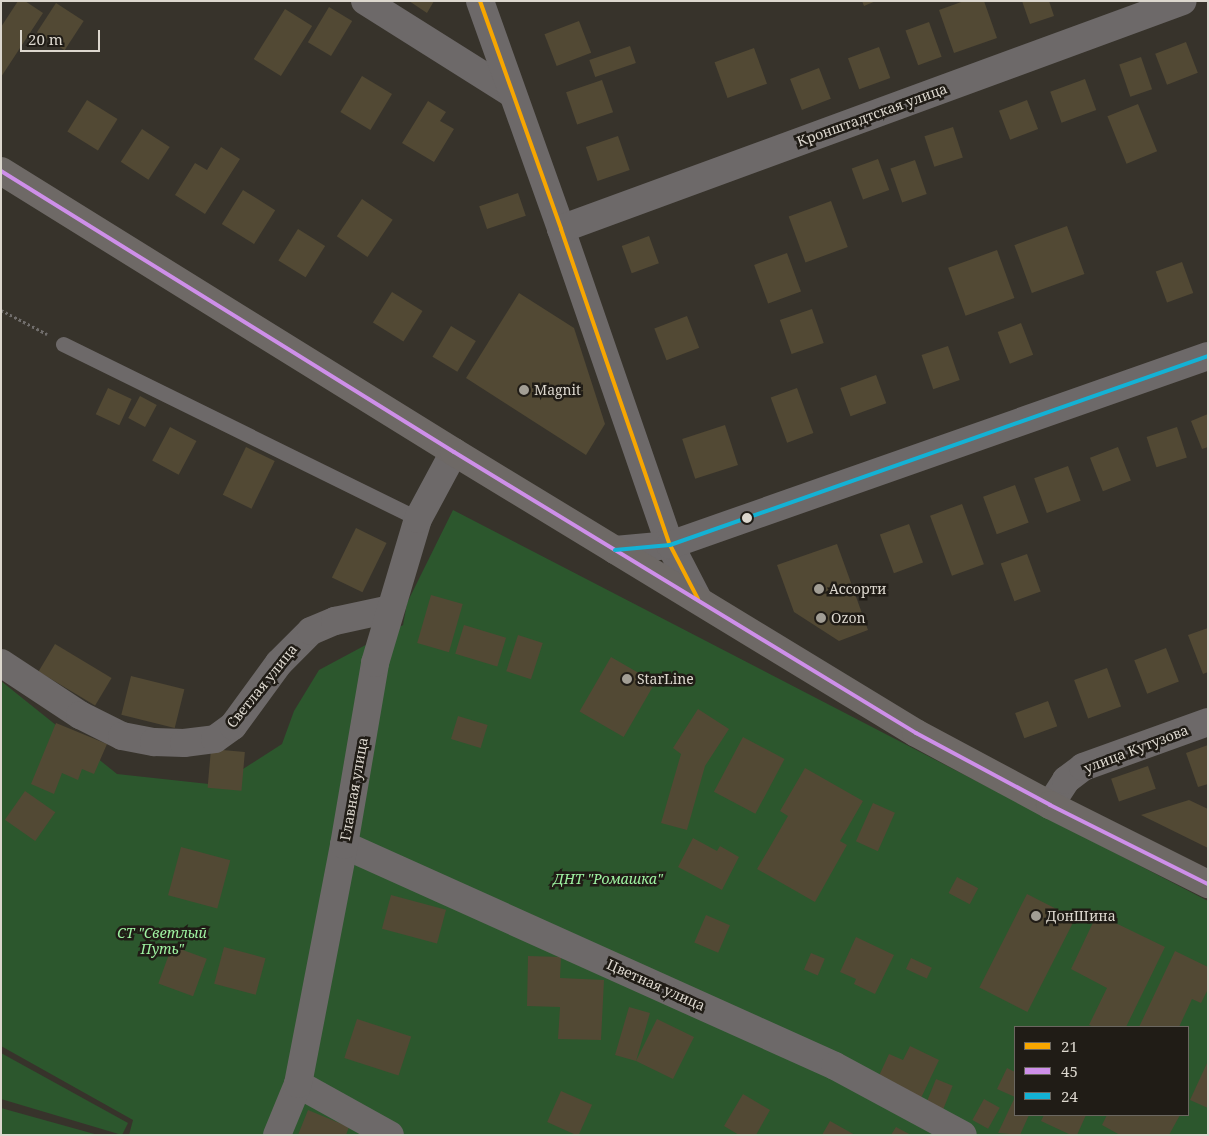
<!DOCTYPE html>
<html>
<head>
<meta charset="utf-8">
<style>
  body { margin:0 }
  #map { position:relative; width:1209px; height:1136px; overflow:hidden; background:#37332b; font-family:"Noto Serif",serif }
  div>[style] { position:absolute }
  .green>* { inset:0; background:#2c572d }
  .building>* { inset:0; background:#524934; transform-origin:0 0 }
  .path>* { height:3px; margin-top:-1.5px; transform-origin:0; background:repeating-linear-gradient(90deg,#716e6c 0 2.5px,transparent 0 5px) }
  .service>* { height:15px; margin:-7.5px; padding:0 7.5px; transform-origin:7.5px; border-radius:7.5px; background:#6d6969 }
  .minor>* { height:28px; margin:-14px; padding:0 14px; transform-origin:14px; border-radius:14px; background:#6d6969 }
  .primary>* { height:28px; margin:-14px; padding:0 14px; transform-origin:14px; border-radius:14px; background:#6e6966 }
  .bus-1>* { height:4px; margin:-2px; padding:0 2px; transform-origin:2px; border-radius:2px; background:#f7a600 }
  .bus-2>* { height:4px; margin:-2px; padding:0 2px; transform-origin:2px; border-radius:2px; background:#ce8fe9 }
  .bus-3>* { height:4px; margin:-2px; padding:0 2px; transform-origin:2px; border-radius:2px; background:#13b2d5 }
  .dots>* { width:14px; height:14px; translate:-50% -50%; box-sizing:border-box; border:2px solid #201c16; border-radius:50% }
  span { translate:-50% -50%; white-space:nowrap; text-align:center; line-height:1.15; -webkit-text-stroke:5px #201c16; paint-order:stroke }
  .street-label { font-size:14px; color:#dcd7ce }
  .poi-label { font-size:14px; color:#dcd7ce }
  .left { translate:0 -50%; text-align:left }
  .park-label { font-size:14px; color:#9ef2a1; font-style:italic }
  .frame { position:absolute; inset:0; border:2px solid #dcd7ce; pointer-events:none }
  .legend { position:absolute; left:1014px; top:1026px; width:175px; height:90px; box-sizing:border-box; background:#201c16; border:1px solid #6b6760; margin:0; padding:6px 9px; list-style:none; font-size:15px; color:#dcd7ce }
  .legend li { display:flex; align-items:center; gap:10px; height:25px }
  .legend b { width:25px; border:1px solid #6b6760 }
  .scale { position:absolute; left:20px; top:30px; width:80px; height:22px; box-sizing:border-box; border:2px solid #dcd7ce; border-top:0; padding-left:6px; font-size:15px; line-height:18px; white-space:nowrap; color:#dcd7ce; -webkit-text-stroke:4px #201c16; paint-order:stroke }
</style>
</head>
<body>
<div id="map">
  <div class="green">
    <div style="clip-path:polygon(evenodd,453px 510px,1208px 901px,1208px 1135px,129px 1135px,133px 1120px,1px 1046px,1px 681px,117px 774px,218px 785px,282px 744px,294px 711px,319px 670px,403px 625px,407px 603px,453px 510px,1015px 1027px,1188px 1027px,1188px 1115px,1015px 1115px,1015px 1027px)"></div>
    <div style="clip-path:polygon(1px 1053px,128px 1123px,122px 1135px,1px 1099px)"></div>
    <div style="clip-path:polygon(1px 1108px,98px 1135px,1px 1135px)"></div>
  </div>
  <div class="building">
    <div style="clip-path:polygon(18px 1px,25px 1px,43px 13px,1px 77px,1px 27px)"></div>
    <div style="clip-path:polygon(409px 1px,434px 1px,427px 13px)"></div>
    <div style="clip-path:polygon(862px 1px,876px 1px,864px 6px)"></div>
    <div style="clip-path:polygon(964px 1px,984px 1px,997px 38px,954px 53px,939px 10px)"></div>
    <div style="clip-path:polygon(1022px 1px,1049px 1px,1054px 16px,1030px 24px)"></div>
    <div style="left:56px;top:3px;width:33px;height:35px;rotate:33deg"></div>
    <div style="left:329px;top:7px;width:27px;height:41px;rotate:31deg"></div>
    <div style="left:285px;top:9px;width:32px;height:59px;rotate:32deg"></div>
    <div style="left:579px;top:21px;width:34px;height:37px;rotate:69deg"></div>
    <div style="left:929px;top:22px;width:37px;height:25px;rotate:70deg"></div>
    <div style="left:1186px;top:42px;width:33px;height:33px;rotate:69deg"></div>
    <div style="left:630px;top:46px;width:18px;height:43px;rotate:71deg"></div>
    <div style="left:879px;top:47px;width:33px;height:33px;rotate:70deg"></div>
    <div style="left:754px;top:48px;width:38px;height:42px;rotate:70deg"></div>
    <div style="left:1141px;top:57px;width:34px;height:23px;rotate:71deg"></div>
    <div style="left:819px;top:68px;width:33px;height:31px;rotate:69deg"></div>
    <div style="left:362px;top:76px;width:35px;height:42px;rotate:31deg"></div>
    <div style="left:1085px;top:79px;width:33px;height:37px;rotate:70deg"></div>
    <div style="left:602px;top:80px;width:34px;height:38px;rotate:71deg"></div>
    <div style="left:87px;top:100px;width:36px;height:37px;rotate:32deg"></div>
    <div style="left:1027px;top:100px;width:31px;height:30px;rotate:69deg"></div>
    <div style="clip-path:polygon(428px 101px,446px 112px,440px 121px,454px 129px,434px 162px,402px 143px)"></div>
    <div style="left:1138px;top:104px;width:51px;height:33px;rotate:68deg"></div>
    <div style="left:953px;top:127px;width:32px;height:30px;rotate:72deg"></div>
    <div style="left:142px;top:129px;width:33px;height:39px;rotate:33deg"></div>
    <div style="left:618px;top:136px;width:36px;height:34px;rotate:71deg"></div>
    <div style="clip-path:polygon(221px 147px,240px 159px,205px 214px,175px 195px,195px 163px,207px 170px)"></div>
    <div style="left:878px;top:159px;width:33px;height:28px;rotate:70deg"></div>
    <div style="left:915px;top:160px;width:36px;height:26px;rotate:71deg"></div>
    <div style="left:243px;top:190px;width:38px;height:40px;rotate:32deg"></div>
    <div style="left:518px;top:193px;width:24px;height:41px;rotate:71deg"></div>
    <div style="left:362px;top:199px;width:37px;height:45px;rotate:34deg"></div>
    <div style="left:831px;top:201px;width:49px;height:45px;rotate:70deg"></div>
    <div style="left:1067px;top:226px;width:51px;height:56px;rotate:70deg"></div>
    <div style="left:298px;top:229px;width:32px;height:37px;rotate:32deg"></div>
    <div style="left:649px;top:236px;width:29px;height:29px;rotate:70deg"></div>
    <div style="left:997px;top:250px;width:51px;height:52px;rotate:70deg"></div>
    <div style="left:787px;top:253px;width:41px;height:35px;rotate:70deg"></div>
    <div style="left:1182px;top:262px;width:33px;height:28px;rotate:70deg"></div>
    <div style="left:392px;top:292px;width:36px;height:36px;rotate:32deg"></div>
    <div style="clip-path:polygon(519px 293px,574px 328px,605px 424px,586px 455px,466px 378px)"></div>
    <div style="left:812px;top:309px;width:36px;height:34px;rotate:71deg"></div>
    <div style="left:687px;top:316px;width:34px;height:35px;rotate:69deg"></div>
    <div style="left:1021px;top:323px;width:34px;height:25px;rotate:69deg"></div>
    <div style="left:451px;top:326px;width:29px;height:36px;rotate:31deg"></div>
    <div style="left:948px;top:346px;width:36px;height:28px;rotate:71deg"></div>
    <div style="left:876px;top:375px;width:30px;height:38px;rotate:70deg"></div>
    <div style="left:108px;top:388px;width:26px;height:29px;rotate:25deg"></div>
    <div style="left:797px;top:388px;width:48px;height:28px;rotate:70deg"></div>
    <div style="left:140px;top:396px;width:19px;height:25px;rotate:28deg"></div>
    <div style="clip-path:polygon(1208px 414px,1208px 447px,1202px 449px,1191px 421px)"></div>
    <div style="left:725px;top:425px;width:42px;height:45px;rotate:72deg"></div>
    <div style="left:170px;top:427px;width:30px;height:38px;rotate:28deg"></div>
    <div style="left:1177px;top:427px;width:32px;height:32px;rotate:72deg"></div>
    <div style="left:246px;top:447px;width:32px;height:53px;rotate:26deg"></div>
    <div style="left:1118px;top:447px;width:36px;height:30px;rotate:69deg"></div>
    <div style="left:1068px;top:466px;width:37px;height:36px;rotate:70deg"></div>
    <div style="left:1015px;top:485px;width:40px;height:34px;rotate:70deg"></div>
    <div style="left:962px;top:504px;width:64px;height:34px;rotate:70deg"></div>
    <div style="left:909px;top:524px;width:41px;height:31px;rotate:70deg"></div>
    <div style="left:356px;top:528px;width:34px;height:55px;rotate:26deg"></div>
    <div style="clip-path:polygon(837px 544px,868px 630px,839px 641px,794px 612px,777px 565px)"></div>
    <div style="left:1027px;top:554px;width:40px;height:28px;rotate:70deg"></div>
    <div style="left:431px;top:595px;width:33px;height:50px;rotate:16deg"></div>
    <div style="left:464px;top:625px;width:44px;height:30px;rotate:17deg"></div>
    <div style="clip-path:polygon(1208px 628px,1208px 672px,1203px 674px,1188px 635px)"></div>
    <div style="left:518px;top:635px;width:26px;height:38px;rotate:18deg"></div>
    <div style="left:55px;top:644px;width:66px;height:32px;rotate:31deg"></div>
    <div style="left:1166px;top:648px;width:36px;height:34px;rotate:69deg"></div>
    <div style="left:611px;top:657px;width:51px;height:63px;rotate:30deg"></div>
    <div style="left:1107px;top:668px;width:41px;height:35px;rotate:70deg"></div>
    <div style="left:131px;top:676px;width:55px;height:40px;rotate:14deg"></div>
    <div style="left:1048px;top:701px;width:27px;height:35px;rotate:70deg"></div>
    <div style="clip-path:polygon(698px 709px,729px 729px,705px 766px,687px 830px,661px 823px,681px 754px,673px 748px)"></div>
    <div style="left:458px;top:716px;width:31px;height:24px;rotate:17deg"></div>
    <div style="clip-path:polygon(56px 723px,107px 744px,94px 774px,82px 769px,78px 780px,62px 773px,54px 794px,31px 784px)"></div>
    <div style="left:743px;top:737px;width:47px;height:62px;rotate:28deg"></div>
    <div style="clip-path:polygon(1208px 745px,1208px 784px,1198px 787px,1186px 753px)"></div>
    <div style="left:211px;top:749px;width:34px;height:39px;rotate:5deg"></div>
    <div style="left:1148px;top:766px;width:24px;height:39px;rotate:71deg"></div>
    <div style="clip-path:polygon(805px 768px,863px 801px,840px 841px,847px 845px,815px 902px,757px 869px,788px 816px,780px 811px)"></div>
    <div style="left:25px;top:791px;width:37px;height:35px;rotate:35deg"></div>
    <div style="clip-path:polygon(1189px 800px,1208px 809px,1208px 848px,1141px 815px)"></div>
    <div style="left:873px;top:803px;width:24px;height:42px;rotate:24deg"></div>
    <div style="clip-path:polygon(693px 838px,717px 851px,720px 846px,739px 857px,722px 890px,678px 867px)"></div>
    <div style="left:181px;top:847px;width:51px;height:50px;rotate:15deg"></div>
    <div style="left:957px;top:877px;width:24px;height:18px;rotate:28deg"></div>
    <div style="left:1027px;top:894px;width:54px;height:105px;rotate:27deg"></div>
    <div style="left:391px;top:895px;width:57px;height:35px;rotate:15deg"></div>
    <div style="clip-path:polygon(1097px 914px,1165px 947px,1126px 1027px,1094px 1027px,1089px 1025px,1107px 988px,1071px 969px)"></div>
    <div style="left:706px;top:915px;width:26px;height:30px;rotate:23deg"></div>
    <div style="clip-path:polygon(856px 937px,894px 955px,875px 994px,854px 984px,856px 979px,840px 972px)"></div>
    <div style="left:172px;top:946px;width:37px;height:40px;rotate:20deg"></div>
    <div style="left:224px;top:947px;width:43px;height:38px;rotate:15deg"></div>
    <div style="clip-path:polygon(1175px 951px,1208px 967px,1208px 989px,1201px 1003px,1192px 999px,1179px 1027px,1139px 1027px)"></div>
    <div style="left:811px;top:953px;width:15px;height:18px;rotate:23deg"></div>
    <div style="clip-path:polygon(528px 956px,561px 957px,560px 978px,604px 980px,601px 1040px,558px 1039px,560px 1007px,527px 1006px)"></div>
    <div style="left:911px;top:958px;width:23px;height:12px;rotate:25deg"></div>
    <div style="clip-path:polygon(629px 1007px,650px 1013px,636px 1061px,657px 1019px,694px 1037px,673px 1079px,636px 1061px,615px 1055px)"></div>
    <div style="left:357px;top:1019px;width:57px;height:41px;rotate:18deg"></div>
    <div style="clip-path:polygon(910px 1046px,939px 1060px,921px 1098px,878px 1078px,889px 1054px,903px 1060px)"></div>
    <div style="clip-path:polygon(1208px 1061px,1208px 1108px,1190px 1100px)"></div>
    <div style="clip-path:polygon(1007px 1068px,1015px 1072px,1015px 1115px,1029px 1115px,1020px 1135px,998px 1133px,1015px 1097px,997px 1089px)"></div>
    <div style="left:936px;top:1079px;width:18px;height:25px;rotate:22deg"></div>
    <div style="left:561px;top:1091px;width:34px;height:34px;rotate:24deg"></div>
    <div style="clip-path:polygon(743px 1094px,770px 1110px,756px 1135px,739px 1135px,724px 1126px)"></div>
    <div style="left:984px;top:1099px;width:18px;height:24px;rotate:29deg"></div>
    <div style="clip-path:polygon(308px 1110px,349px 1127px,346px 1135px,298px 1135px)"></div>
    <div style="clip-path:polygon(1044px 1115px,1086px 1115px,1077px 1135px,1071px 1135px,1041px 1121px)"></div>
    <div style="clip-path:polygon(1107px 1115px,1180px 1115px,1169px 1135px,1120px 1135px,1102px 1125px)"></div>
    <div style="clip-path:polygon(830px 1121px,855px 1135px,822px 1135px)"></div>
    <div style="clip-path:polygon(896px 1127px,911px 1135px,891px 1135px)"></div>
  </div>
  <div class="path">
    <div style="left:1px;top:310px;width:52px;rotate:27.6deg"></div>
  </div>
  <div class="service">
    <div style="left:63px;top:344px;width:396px;rotate:26.2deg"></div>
  </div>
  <div class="minor">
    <div style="left:365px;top:1px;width:173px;rotate:32.2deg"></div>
    <div style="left:480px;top:1px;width:242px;rotate:70.4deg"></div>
    <div style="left:561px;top:229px;width:334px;rotate:71deg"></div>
    <div style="left:670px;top:545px;width:61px;rotate:62.6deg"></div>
    <div style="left:561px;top:229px;width:662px;rotate:-20.13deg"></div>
    <div style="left:615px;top:550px;width:55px;rotate:-5.2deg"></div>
    <div style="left:670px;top:545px;width:570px;rotate:-19.36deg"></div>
    <div style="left:1px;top:663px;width:95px;rotate:33.4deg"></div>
    <div style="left:80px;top:715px;width:47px;rotate:26.6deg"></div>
    <div style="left:122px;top:736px;width:33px;rotate:11deg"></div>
    <div style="left:154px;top:742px;width:30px;rotate:2deg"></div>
    <div style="left:184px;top:743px;width:31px;rotate:-7deg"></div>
    <div style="left:215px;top:739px;width:22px;rotate:-36deg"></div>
    <div style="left:233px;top:726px;width:78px;rotate:-53.9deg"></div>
    <div style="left:279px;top:663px;width:45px;rotate:-45deg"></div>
    <div style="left:311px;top:631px;width:26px;rotate:-23deg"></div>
    <div style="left:335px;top:621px;width:56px;rotate:-12.3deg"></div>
    <div style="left:1050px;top:805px;width:30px;rotate:-57deg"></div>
    <div style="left:1066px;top:780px;width:21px;rotate:-37deg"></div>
    <div style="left:1083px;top:767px;width:133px;rotate:-19.8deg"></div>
    <div style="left:344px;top:845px;width:538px;rotate:24.23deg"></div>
    <div style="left:835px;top:1066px;width:145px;rotate:28.3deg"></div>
    <div style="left:298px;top:1084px;width:105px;rotate:29deg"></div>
    <div style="left:277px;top:1135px;width:55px;rotate:-67.6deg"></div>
    <div style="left:298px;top:1084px;width:243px;rotate:-79.1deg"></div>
    <div style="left:344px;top:845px;width:185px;rotate:-80.3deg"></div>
    <div style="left:375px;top:663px;width:150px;rotate:-73.4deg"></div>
    <div style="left:418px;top:519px;width:76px;rotate:-61.8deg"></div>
  </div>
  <div class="primary">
    <div style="left:1px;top:171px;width:533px;rotate:31.81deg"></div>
    <div style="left:454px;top:452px;width:541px;rotate:31.31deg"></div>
    <div style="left:916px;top:733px;width:152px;rotate:28.2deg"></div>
    <div style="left:1050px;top:805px;width:177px;rotate:26.6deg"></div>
  </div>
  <div class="bus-1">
    <div style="left:480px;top:1px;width:242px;rotate:70.4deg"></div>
    <div style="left:561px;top:229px;width:334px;rotate:71deg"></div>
    <div style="left:670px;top:545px;width:61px;rotate:62.6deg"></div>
  </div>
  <div class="bus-2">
    <div style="left:1px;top:171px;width:533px;rotate:31.81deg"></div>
    <div style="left:454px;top:452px;width:541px;rotate:31.31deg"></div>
    <div style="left:916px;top:733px;width:152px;rotate:28.2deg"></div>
    <div style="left:1050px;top:805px;width:177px;rotate:26.6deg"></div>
  </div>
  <div class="bus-3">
    <div style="left:615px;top:550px;width:55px;rotate:-5.2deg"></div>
    <div style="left:670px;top:545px;width:570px;rotate:-19.36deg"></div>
  </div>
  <div class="dots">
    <div style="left:524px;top:390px;background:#a29e95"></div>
    <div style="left:747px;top:518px;background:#dcd7ce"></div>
    <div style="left:819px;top:589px;background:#a29e95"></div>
    <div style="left:821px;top:618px;background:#a29e95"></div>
    <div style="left:627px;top:679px;background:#a29e95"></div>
    <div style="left:1036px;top:916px;background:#a29e95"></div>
  </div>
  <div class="street-label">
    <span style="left:872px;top:115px;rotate:-20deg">Кронштадтская улица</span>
    <span style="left:262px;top:686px;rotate:-51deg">Светлая улица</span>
    <span style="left:1136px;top:749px;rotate:-21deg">улица Кутузова</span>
    <span style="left:354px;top:789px;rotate:-80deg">Главная улица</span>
    <span style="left:656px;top:985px;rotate:24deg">Цветная улица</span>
  </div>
  <div class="poi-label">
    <span class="left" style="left:534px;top:390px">Magnit</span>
    <span class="left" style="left:829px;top:589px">Ассорти</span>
    <span class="left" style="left:831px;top:618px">Ozon</span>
    <span class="left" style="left:637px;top:679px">StarLine</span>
    <span class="left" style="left:1046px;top:916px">ДонШина</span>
  </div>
  <div class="park-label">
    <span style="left:608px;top:879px">ДНТ "Ромашка"</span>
    <span style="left:162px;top:941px">СТ "Светлый<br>Путь"</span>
  </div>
  <div class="frame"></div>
  <ul class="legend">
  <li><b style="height:6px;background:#f7a600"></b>21</li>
  <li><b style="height:6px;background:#ce8fe9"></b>45</li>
  <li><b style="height:6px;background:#13b2d5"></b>24</li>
  </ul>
  <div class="scale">20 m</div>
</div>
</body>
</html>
